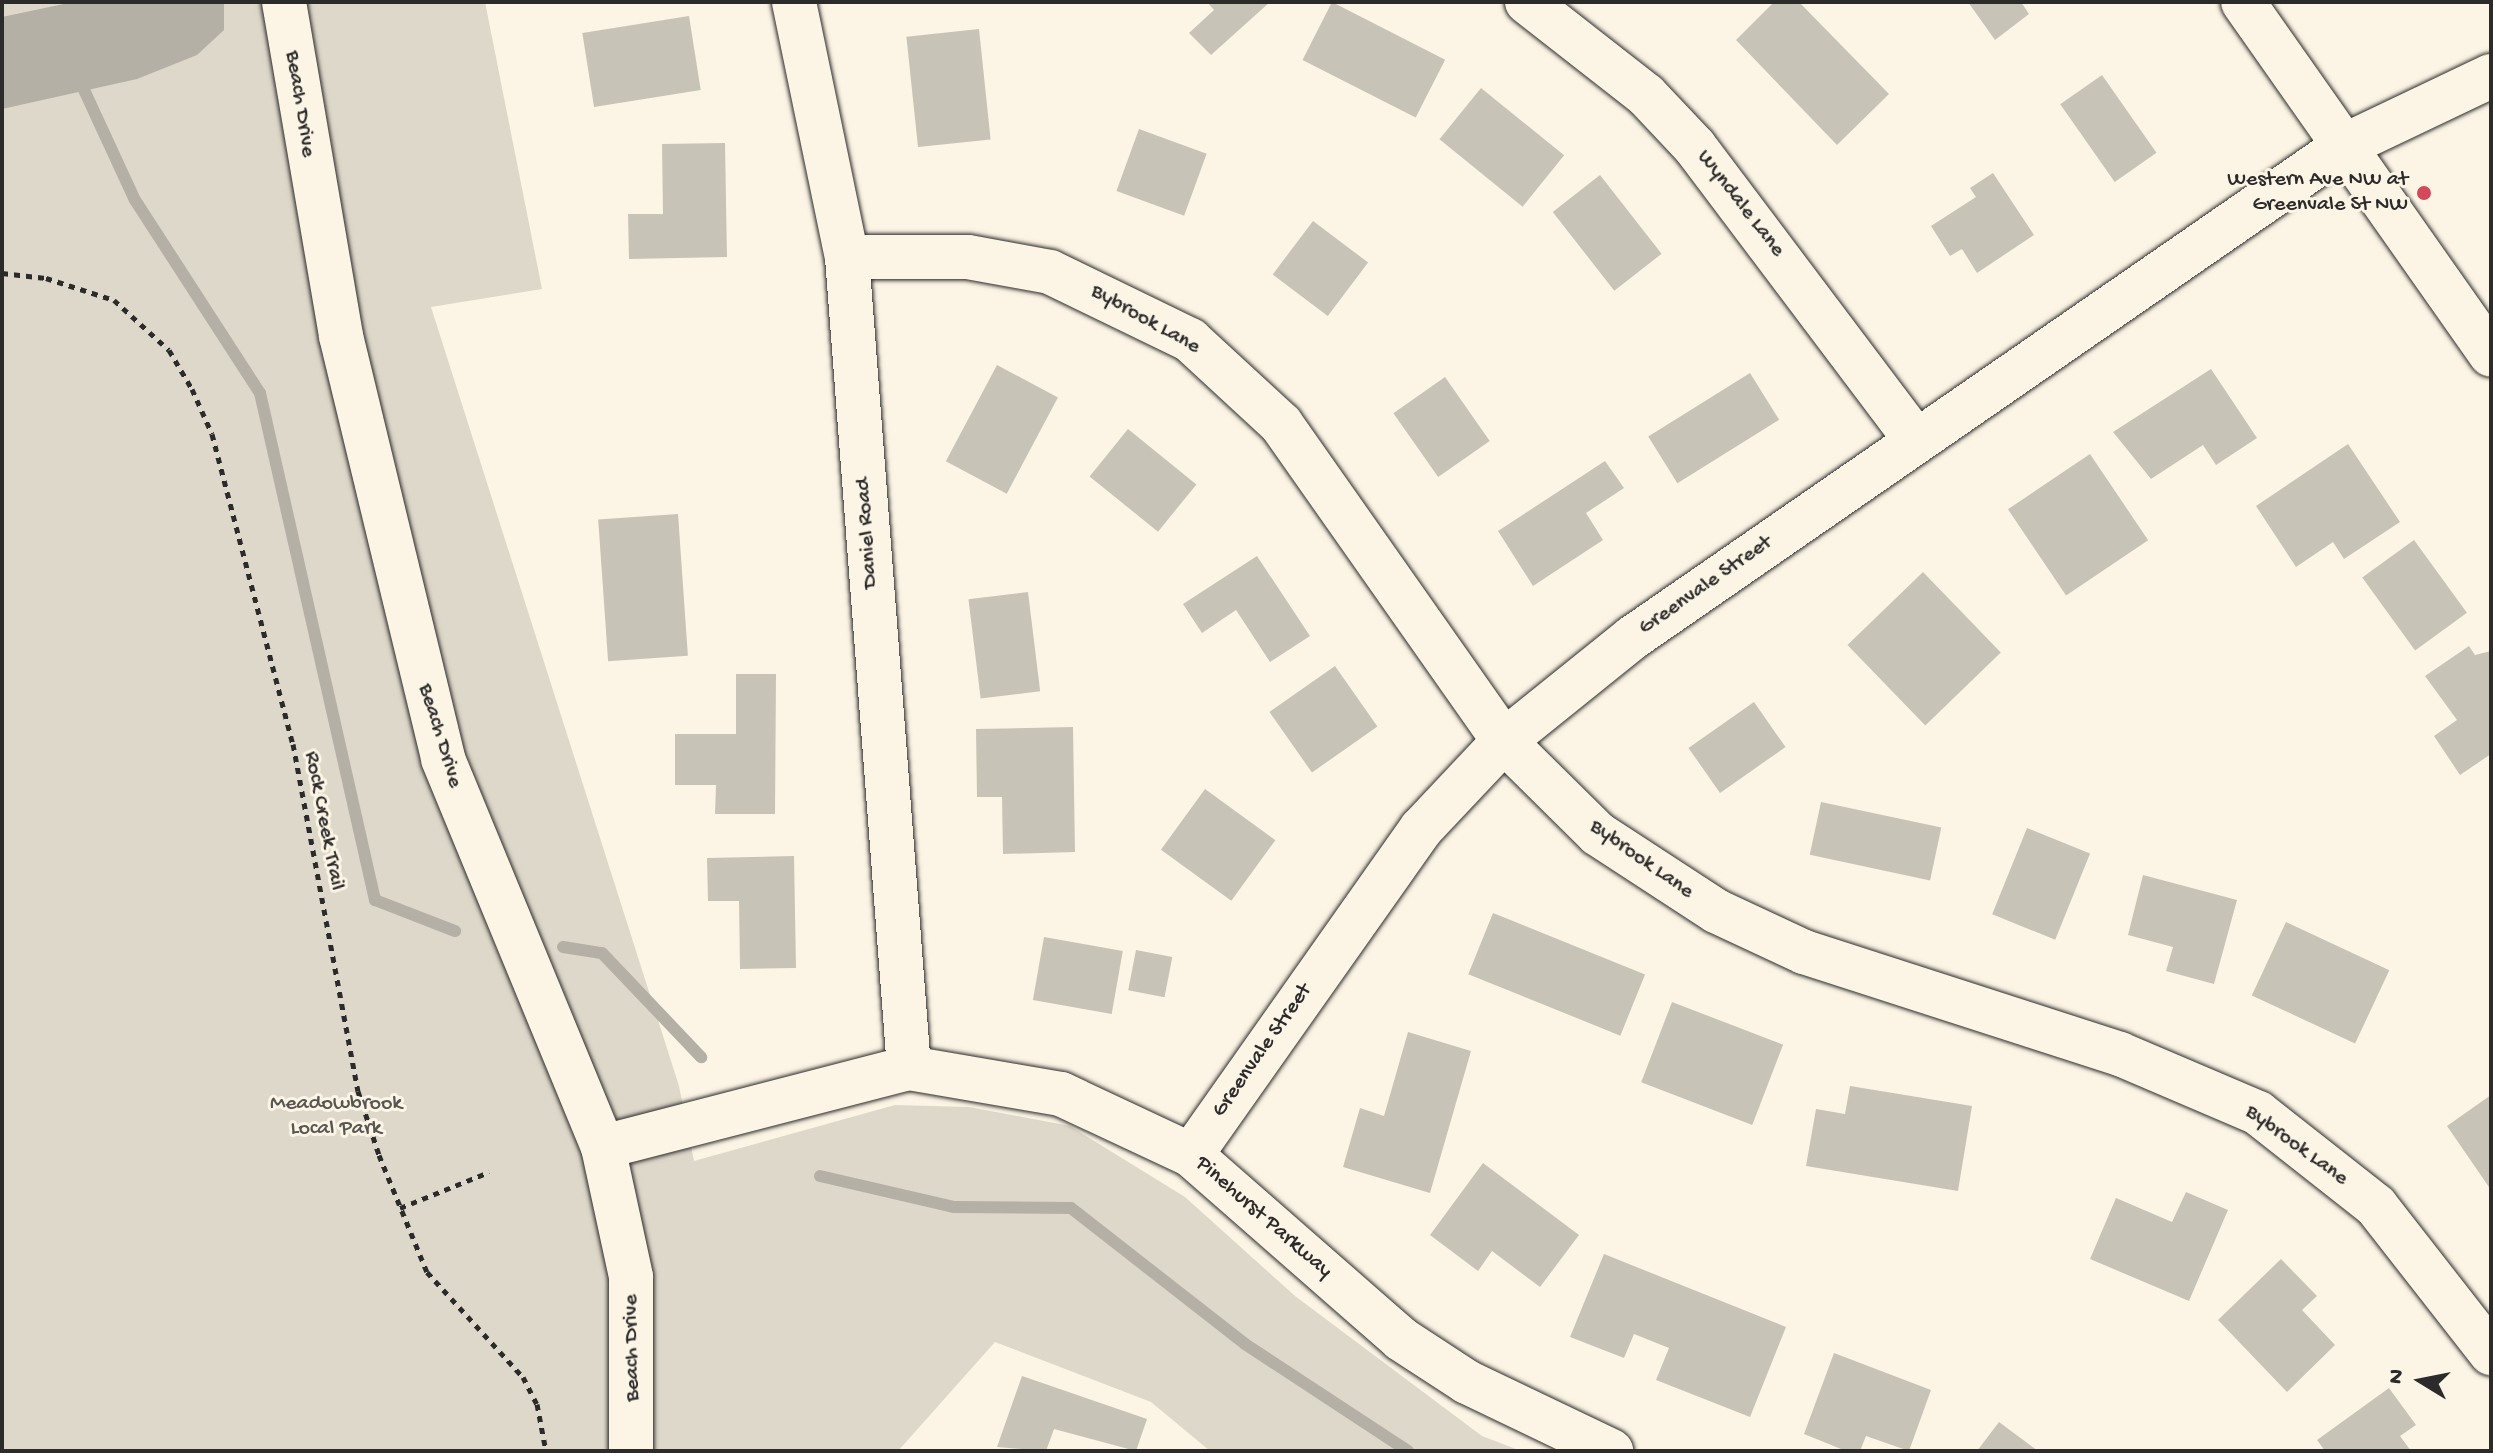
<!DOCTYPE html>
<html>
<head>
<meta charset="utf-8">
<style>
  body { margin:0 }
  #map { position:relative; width:2493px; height:1453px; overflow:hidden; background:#fcf5e5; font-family:"Gochi Hand",sans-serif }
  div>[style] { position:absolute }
  .green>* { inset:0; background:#ded8ca }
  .water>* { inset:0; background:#b4b0a5 }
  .stream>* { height:12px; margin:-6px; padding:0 6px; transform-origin:6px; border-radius:6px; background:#b4b0a5 }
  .building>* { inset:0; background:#c8c3b7; transform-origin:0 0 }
  .path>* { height:5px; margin-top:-2.5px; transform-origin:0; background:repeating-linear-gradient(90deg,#2b2b2b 0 6px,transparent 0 12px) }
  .roads { filter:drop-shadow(0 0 2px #2b2b2b) drop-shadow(0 0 2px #2b2b2b) }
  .minor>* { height:44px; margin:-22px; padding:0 22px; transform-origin:22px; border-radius:22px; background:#fcf5e5 }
  .dots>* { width:22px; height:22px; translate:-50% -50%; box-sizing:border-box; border:4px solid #fcf5e5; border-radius:50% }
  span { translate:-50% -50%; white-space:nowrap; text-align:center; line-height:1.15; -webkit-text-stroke:6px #fcf5e5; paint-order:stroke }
  .street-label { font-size:22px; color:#2b2b2b }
  .poi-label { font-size:22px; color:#2b2b2b }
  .right { translate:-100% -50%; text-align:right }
  .park-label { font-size:22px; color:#585653 }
  .frame { position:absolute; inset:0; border:4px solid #2b2b2b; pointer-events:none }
  .north { position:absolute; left:2381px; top:1341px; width:80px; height:80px; -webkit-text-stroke:6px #fcf5e5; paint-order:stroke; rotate:280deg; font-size:22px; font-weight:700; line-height:32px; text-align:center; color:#2b2b2b }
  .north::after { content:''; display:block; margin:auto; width:28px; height:36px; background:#2b2b2b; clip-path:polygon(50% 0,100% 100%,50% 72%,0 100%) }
</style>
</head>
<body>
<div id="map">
  <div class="green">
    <div style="clip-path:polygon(2px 2px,485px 2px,542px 289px,431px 307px,679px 1086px,694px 1161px,895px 1105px,969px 1107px,1070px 1126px,1185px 1197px,1295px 1296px,1482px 1436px,1521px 1451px,1210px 1451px,1151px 1402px,995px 1342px,898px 1451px,2px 1451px)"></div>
  </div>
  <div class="water">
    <div style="clip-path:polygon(73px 2px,224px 2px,224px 30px,197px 55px,137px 79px,2px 109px,2px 17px)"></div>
  </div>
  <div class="stream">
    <div style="left:79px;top:79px;width:133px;rotate:65.2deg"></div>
    <div style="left:135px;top:200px;width:230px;rotate:57.1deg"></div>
    <div style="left:260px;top:393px;width:520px;rotate:77.22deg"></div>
    <div style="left:375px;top:900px;width:86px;rotate:21.2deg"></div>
    <div style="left:563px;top:947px;width:39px;rotate:9deg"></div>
    <div style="left:602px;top:953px;width:144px;rotate:46.4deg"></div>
    <div style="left:820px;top:1176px;width:138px;rotate:13deg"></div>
    <div style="left:954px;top:1207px;width:117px;rotate:0.5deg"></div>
    <div style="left:1071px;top:1208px;width:221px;rotate:38deg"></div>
    <div style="left:1245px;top:1344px;width:195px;rotate:33.3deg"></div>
  </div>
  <div class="building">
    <div style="clip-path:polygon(1207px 2px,1270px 2px,1211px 55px,1189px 33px,1214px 10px)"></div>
    <div style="left:1332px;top:2px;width:127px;height:65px;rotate:27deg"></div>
    <div style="clip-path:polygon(1774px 2px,1799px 2px,1889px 94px,1837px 145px,1736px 40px)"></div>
    <div style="clip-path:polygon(1968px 2px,2021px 2px,2029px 14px,1995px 40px)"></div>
    <div style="left:689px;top:16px;width:75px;height:108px;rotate:81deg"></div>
    <div style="left:979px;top:29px;width:111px;height:73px;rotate:84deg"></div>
    <div style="left:2102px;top:75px;width:95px;height:51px;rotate:55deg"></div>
    <div style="left:1481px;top:88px;width:107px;height:66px;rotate:39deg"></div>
    <div style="left:1139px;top:129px;width:72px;height:66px;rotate:20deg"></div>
    <div style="clip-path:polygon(725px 143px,727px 257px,629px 259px,628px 214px,663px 214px,662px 144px)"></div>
    <div style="clip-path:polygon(1993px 173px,2034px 235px,1977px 273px,1962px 249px,1950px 256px,1931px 226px,1976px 197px,1970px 188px)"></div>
    <div style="left:1600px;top:175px;width:100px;height:60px;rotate:52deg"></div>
    <div style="left:1313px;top:221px;width:69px;height:67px;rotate:37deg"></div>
    <div style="left:997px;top:365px;width:69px;height:109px;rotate:28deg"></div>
    <div style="clip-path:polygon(2211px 369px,2257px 438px,2216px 465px,2203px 445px,2151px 479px,2113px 432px)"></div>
    <div style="left:1750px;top:373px;width:55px;height:120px;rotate:58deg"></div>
    <div style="left:1445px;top:377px;width:78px;height:63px;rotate:55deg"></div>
    <div style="left:1128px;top:429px;width:88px;height:61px;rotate:39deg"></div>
    <div style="clip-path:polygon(2348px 444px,2400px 522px,2344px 559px,2333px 542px,2296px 567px,2256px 506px)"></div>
    <div style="left:2090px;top:454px;width:104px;height:99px;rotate:56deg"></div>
    <div style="clip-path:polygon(1605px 461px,1624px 488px,1586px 513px,1603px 540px,1533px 586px,1498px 531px)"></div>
    <div style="left:678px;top:514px;width:142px;height:80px;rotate:86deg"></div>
    <div style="left:2414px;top:540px;width:90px;height:64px;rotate:54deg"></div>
    <div style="clip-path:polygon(1257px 556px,1310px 636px,1270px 662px,1236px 610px,1202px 633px,1183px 604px)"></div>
    <div style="left:1923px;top:572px;width:112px;height:105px;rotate:46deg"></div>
    <div style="left:1028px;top:592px;width:100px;height:60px;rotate:83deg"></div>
    <div style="clip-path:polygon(2469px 646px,2475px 655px,2491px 651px,2491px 754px,2460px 775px,2434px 736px,2457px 720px,2425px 676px)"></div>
    <div style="left:1335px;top:666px;width:74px;height:80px;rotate:55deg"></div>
    <div style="clip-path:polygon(736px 674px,776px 674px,775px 814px,715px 814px,716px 785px,675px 785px,675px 734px,736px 734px)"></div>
    <div style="left:1754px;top:702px;width:55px;height:80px;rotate:55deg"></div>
    <div style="clip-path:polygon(1073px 727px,1075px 852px,1003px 854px,1002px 797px,977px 797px,976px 729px)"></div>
    <div style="left:1205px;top:789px;width:87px;height:75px;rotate:36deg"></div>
    <div style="left:1821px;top:802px;width:123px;height:54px;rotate:12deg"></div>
    <div style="left:2027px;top:828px;width:68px;height:93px;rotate:22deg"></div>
    <div style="clip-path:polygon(794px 856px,796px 968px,740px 969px,739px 901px,708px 901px,707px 858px)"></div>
    <div style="clip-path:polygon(2143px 875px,2237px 900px,2214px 984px,2166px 971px,2173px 947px,2128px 935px)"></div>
    <div style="left:1493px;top:913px;width:164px;height:66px;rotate:22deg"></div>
    <div style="left:2286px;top:922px;width:114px;height:81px;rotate:25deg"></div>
    <div style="left:1044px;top:937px;width:80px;height:64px;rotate:10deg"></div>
    <div style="left:1136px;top:950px;width:37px;height:41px;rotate:11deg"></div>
    <div style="left:1672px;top:1002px;width:119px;height:86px;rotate:21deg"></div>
    <div style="clip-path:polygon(1408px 1032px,1471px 1051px,1430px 1193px,1343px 1167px,1360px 1108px,1384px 1116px)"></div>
    <div style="clip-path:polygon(1850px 1086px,1972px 1106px,1958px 1191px,1806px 1166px,1816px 1109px,1845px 1114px)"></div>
    <div style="clip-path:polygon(2491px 1095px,2491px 1190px,2447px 1126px)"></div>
    <div style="clip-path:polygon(1483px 1163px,1579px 1235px,1540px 1287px,1492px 1251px,1478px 1271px,1430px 1235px)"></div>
    <div style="clip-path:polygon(2186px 1192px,2228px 1210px,2189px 1301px,2090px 1259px,2116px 1198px,2172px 1222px)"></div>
    <div style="clip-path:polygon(1604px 1254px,1786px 1327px,1750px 1417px,1656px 1380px,1669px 1348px,1634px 1334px,1624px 1358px,1570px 1337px)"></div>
    <div style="clip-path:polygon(2281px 1259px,2317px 1296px,2302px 1310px,2335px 1345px,2287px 1392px,2218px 1320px)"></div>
    <div style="clip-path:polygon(1834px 1353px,1931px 1390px,1909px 1451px,1866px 1436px,1860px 1451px,1846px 1451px,1804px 1434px)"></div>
    <div style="clip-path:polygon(1022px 1376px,1147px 1419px,1136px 1451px,1054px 1429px,1046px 1451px,997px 1447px)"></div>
    <div style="clip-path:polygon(2389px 1388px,2416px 1425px,2400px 1436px,2411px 1451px,2325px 1451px,2317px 1440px)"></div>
    <div style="clip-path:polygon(1999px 1422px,2038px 1451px,1977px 1451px)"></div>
  </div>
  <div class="path">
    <div style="left:2px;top:273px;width:44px;rotate:6.5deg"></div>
    <div style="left:46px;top:278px;width:71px;rotate:17.9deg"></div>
    <div style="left:114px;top:300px;width:74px;rotate:42.3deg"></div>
    <div style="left:169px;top:350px;width:45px;rotate:59.5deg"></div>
    <div style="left:192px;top:389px;width:49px;rotate:66deg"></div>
    <div style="left:212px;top:434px;width:320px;rotate:75.4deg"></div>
    <div style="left:293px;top:744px;width:353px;rotate:79.4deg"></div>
    <div style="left:358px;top:1091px;width:67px;rotate:71.8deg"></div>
    <div style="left:379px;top:1155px;width:126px;rotate:67.7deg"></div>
    <div style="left:427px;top:1272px;width:142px;rotate:47.6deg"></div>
    <div style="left:523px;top:1377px;width:30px;rotate:63deg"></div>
    <div style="left:537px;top:1404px;width:48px;rotate:79.2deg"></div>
    <div style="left:400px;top:1208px;width:96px;rotate:-22deg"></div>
  </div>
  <div class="roads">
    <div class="minor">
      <div style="left:284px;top:2px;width:339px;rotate:80.3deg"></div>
      <div style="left:341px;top:336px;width:435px;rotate:76.4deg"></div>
      <div style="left:443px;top:759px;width:420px;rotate:67.6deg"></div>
      <div style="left:603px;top:1147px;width:133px;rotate:77.8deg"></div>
      <div style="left:631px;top:1277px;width:174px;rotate:90deg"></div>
      <div style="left:794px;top:2px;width:260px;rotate:78.3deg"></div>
      <div style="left:847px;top:257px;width:813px;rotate:85.63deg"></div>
      <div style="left:1527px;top:2px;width:151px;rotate:38deg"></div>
      <div style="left:1646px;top:95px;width:71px;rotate:46.7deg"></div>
      <div style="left:1695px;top:147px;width:367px;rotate:53deg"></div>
      <div style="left:2243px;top:2px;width:431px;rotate:54.9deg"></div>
      <div style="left:847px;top:257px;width:121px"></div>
      <div style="left:968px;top:257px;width:83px;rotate:10.4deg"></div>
      <div style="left:1050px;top:272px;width:156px;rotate:25.9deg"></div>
      <div style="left:1190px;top:340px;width:124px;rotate:42.7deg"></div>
      <div style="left:1281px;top:424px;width:388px;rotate:54.9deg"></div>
      <div style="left:1504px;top:741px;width:132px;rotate:44.7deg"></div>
      <div style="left:1598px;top:834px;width:141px;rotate:33.1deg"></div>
      <div style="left:1716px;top:911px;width:97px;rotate:25deg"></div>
      <div style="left:1804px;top:952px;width:332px;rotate:17.9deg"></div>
      <div style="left:2120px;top:1054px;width:150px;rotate:23.1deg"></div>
      <div style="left:2258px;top:1113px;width:150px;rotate:38.2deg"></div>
      <div style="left:2376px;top:1206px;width:187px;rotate:52deg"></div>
      <div style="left:603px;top:1147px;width:316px;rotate:-14.5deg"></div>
      <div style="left:909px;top:1068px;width:154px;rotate:9.7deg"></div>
      <div style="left:1061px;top:1094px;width:144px;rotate:25.1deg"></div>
      <div style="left:1191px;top:1155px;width:279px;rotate:41.2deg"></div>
      <div style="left:1401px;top:1339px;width:79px;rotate:33.1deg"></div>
      <div style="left:1467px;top:1382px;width:160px;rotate:25.6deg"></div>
      <div style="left:1191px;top:1155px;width:399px;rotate:-54.8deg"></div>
      <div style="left:1421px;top:829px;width:121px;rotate:-46.7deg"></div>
      <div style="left:1504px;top:741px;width:164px;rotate:-38.8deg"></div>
      <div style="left:1632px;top:638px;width:865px;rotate:-34.64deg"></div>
      <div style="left:2344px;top:146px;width:163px;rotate:-25.5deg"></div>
    </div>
  </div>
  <div class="dots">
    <div style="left:2424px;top:193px;background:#d1495b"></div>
  </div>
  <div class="street-label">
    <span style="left:299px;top:104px;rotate:81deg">Beach Drive</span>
    <span style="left:1740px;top:204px;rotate:52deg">Wyndale Lane</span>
    <span style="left:1145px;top:320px;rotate:29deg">Bybrook Lane</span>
    <span style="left:868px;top:533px;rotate:-94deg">Daniel Road</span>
    <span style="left:1706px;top:586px;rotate:-35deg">Greenvale Street</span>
    <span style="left:439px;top:736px;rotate:73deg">Beach Drive</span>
    <span style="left:323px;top:821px;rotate:79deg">Rock Creek Trail</span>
    <span style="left:1641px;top:860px;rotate:35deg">Bybrook Lane</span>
    <span style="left:1263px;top:1051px;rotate:-55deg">Greenvale Street</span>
    <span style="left:2296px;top:1146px;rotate:36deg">Bybrook Lane</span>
    <span style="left:1263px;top:1218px;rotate:41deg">Pinehurst Parkway</span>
    <span style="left:633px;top:1348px;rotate:-91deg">Beach Drive</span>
  </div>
  <div class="poi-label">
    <span class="right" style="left:2408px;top:193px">Western Ave NW at<br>Greenvale St NW</span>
  </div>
  <div class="park-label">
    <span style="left:336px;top:1117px">Meadowbrook<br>Local Park</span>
  </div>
  <div class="frame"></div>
  <div class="north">N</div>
</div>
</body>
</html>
